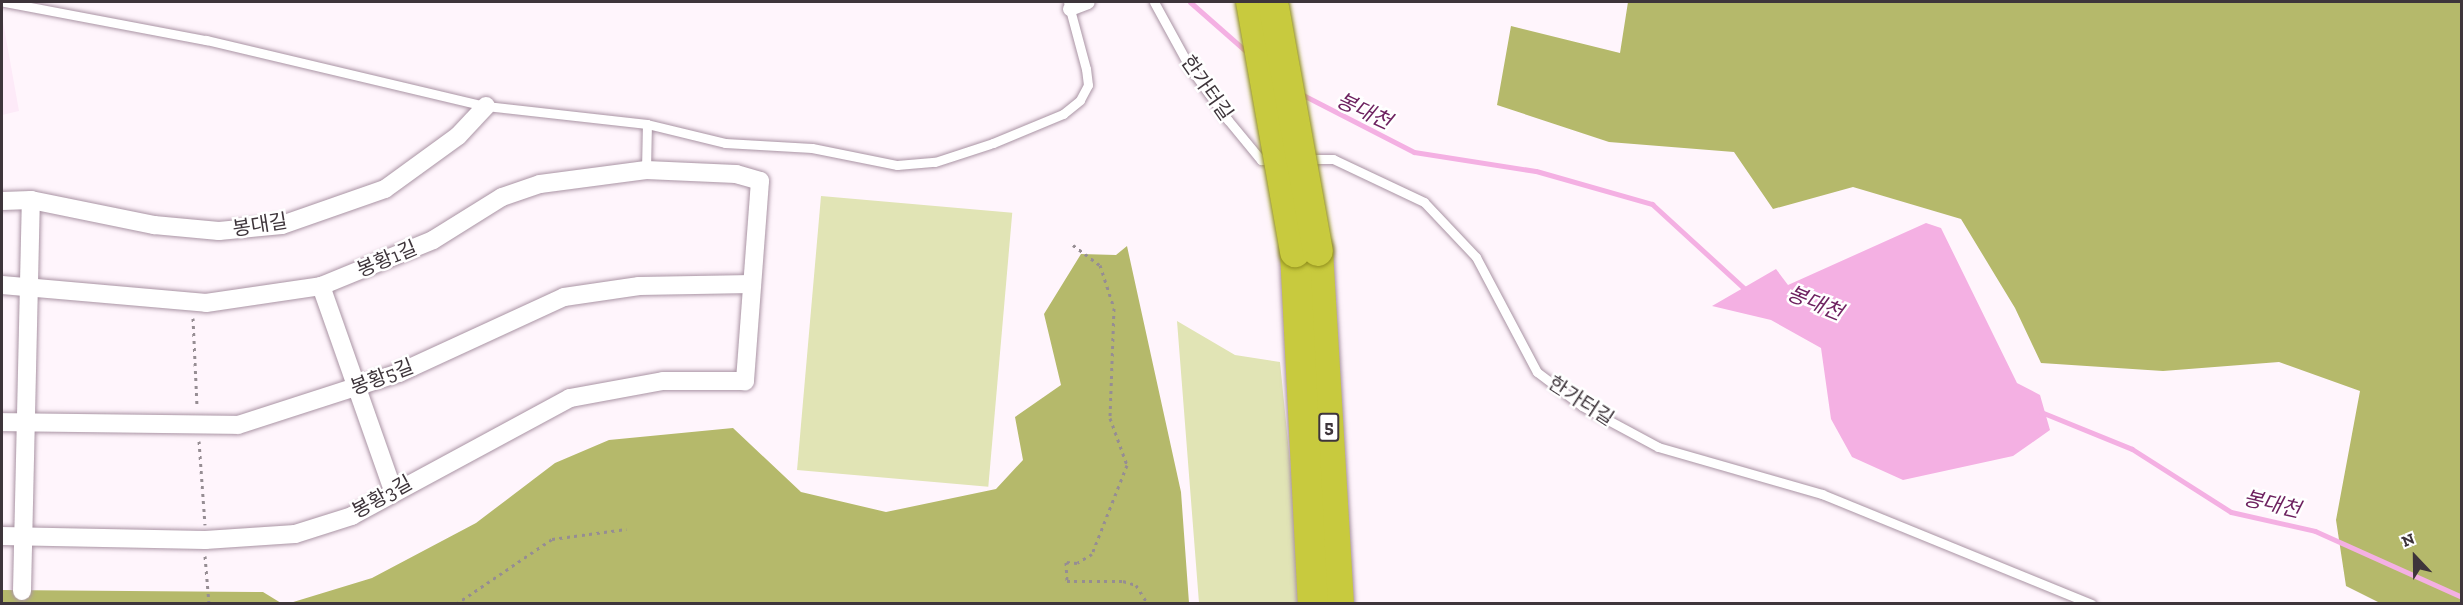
<!DOCTYPE html>
<html>
<head>
<meta charset="utf-8">
<style>
  body { margin:0 }
  #map { position:relative; width:2463px; height:605px; overflow:hidden; background:#fff5fc; font-family:"Zilla Slab","Noto Sans KR",serif }
  div>[style] { position:absolute }
  .built>* { inset:0; background:#fdeaf8 }
  .green>* { inset:0; background:#e1e4b5; transform-origin:0 0 }
  .forest>* { inset:0; background:#b5b96b }
  .water>* { inset:0; background:#f4b0e3 }
  .stream>* { height:5px; margin:-2.5px; padding:0 2.5px; transform-origin:2.5px; border-radius:2.5px; background:#f4b0e3 }
  .path>* { height:3px; margin-top:-1.5px; transform-origin:0; background:repeating-linear-gradient(90deg,#968d93 0 3px,transparent 0 7.5px) }
  .roads { filter:drop-shadow(0 0 2px #aa94a4) drop-shadow(0 0 2px #aa94a4) }
  .service>* { height:9px; margin:-4.5px; padding:0 4.5px; transform-origin:4.5px; border-radius:4.5px; background:#fff }
  .pedestrian>* { height:14px; margin:-7px; padding:0 7px; transform-origin:7px; border-radius:7px; background:#fff }
  .minor>* { height:18px; margin:-9px; padding:0 9px; transform-origin:9px; border-radius:9px; background:#fff }
  .trunk>* { height:30px; margin:-15px; padding:0 15px; transform-origin:15px; border-radius:15px; background:#c8ca3e }
  .bridges { filter:drop-shadow(0 0 2px #8f8d1d) drop-shadow(0 0 2px #8f8d1d) }
  .trunk-bridge>* { height:30px; margin:-15px; padding:0 15px; transform-origin:15px; border-radius:15px; background:#c8ca3e }
  span { translate:-50% -50%; white-space:nowrap; text-align:center; line-height:1.15; -webkit-text-stroke:5px #fff; paint-order:stroke }
  .shield-label span { padding:2px 4px; background:#fff; border:2px solid; border-radius:4px; -webkit-text-stroke-width:0 }
  .shield-label { font-size:18px; color:#3e353b; font-weight:700 }
  .street-label { font-size:20px; color:#3e353b }
  .water-label { font-size:21px; color:#6e2260; font-style:italic }
  .frame { position:absolute; inset:0; border:3px solid #3e353b; pointer-events:none }
  .north { position:absolute; left:2385px; top:527px; width:60px; height:60px; -webkit-text-stroke:4px #fff; paint-order:stroke; rotate:338deg; font-size:16px; font-weight:700; line-height:24px; text-align:center; color:#3e353b }
  .north::after { content:''; display:block; margin:auto; width:21px; height:27px; background:#3e353b; clip-path:polygon(50% 0,100% 100%,50% 72%,0 100%) }
</style>
</head>
<body>
<div id="map">
  <div class="built">
    <div style="clip-path:polygon(2px 16px,19px 111px,2px 115px)"></div>
  </div>
  <div class="green">
    <div style="left:821px;top:196px;width:192px;height:275px;rotate:5deg"></div>
    <div style="clip-path:polygon(1177px 321px,1235px 355px,1280px 362px,1304px 603px,1199px 603px)"></div>
  </div>
  <div class="forest">
    <div style="clip-path:polygon(1628px 2px,2461px 2px,2461px 603px,2380px 603px,2346px 586px,2336px 520px,2360px 391px,2279px 362px,2163px 371px,2041px 363px,2015px 308px,1961px 219px,1853px 187px,1773px 209px,1734px 152px,1609px 142px,1497px 105px,1511px 26px,1620px 53px)"></div>
    <div style="clip-path:polygon(1127px 246px,1181px 492px,1189px 603px,290px 603px,372px 578px,476px 523px,555px 463px,609px 440px,733px 428px,801px 492px,886px 512px,996px 489px,1023px 460px,1015px 417px,1061px 385px,1044px 314px,1081px 254px,1116px 255px)"></div>
    <div style="clip-path:polygon(2px 590px,263px 592px,281px 603px,2px 604px)"></div>
  </div>
  <div class="water">
    <div style="clip-path:polygon(1926px 223px,1941px 228px,2017px 383px,2040px 395px,2050px 430px,2013px 456px,1903px 480px,1852px 457px,1831px 419px,1821px 348px,1771px 320px,1712px 306px,1776px 269px,1788px 285px)"></div>
  </div>
  <div class="stream">
    <div style="left:1190px;top:2px;width:77px;rotate:41.3deg"></div>
    <div style="left:1301px;top:94px;width:127px;rotate:27.2deg"></div>
    <div style="left:1414px;top:152px;width:123px;rotate:8.9deg"></div>
    <div style="left:1536px;top:171px;width:121px;rotate:15.9deg"></div>
    <div style="left:1652px;top:204px;width:129px;rotate:42.5deg"></div>
    <div style="left:2041px;top:412px;width:98px;rotate:22.1deg"></div>
    <div style="left:2132px;top:449px;width:117px;rotate:32.5deg"></div>
    <div style="left:2231px;top:512px;width:86px;rotate:12.7deg"></div>
    <div style="left:2315px;top:531px;width:161px;rotate:24.2deg"></div>
  </div>
  <div class="path">
    <div style="left:1073px;top:245px;width:34px;rotate:37deg"></div>
    <div style="left:1100px;top:265px;width:45px;rotate:72deg"></div>
    <div style="left:1114px;top:308px;width:110px;rotate:92.1deg"></div>
    <div style="left:1110px;top:418px;width:50px;rotate:70.1deg"></div>
    <div style="left:1127px;top:465px;width:96px;rotate:111.5deg"></div>
    <div style="left:1092px;top:554px;width:17px;rotate:149deg"></div>
    <div style="left:1077px;top:563px;width:11px;rotate:-175deg"></div>
    <div style="left:1066px;top:562px;width:19px;rotate:87deg"></div>
    <div style="left:1067px;top:581px;width:56px"></div>
    <div style="left:1123px;top:581px;width:14px;rotate:17deg"></div>
    <div style="left:1136px;top:585px;width:22px;rotate:58deg"></div>
    <div style="left:193px;top:318px;width:87px;rotate:87.4deg"></div>
    <div style="left:199px;top:441px;width:84px;rotate:85.9deg"></div>
    <div style="left:205px;top:556px;width:48px;rotate:85.2deg"></div>
    <div style="left:456px;top:604px;width:116px;rotate:-34.1deg"></div>
    <div style="left:552px;top:539px;width:75px;rotate:-7.7deg"></div>
  </div>
  <div class="roads">
    <div class="service">
      <div style="left:4px;top:2px;width:206px;rotate:10.7deg"></div>
      <div style="left:206px;top:40px;width:288px;rotate:13.3deg"></div>
      <div style="left:486px;top:106px;width:162px;rotate:6.4deg"></div>
      <div style="left:647px;top:124px;width:80px;rotate:13.7deg"></div>
      <div style="left:725px;top:143px;width:87px;rotate:3.3deg"></div>
      <div style="left:812px;top:148px;width:87px;rotate:11.3deg"></div>
      <div style="left:897px;top:165px;width:38px;rotate:-5deg"></div>
      <div style="left:935px;top:162px;width:61px;rotate:-18.1deg"></div>
      <div style="left:993px;top:143px;width:76px;rotate:-22.5deg"></div>
      <div style="left:1063px;top:114px;width:22px;rotate:-39deg"></div>
      <div style="left:1080px;top:100px;width:17px;rotate:-62deg"></div>
      <div style="left:1088px;top:85px;width:16px;rotate:-97deg"></div>
      <div style="left:1086px;top:69px;width:69px;rotate:-105deg"></div>
      <div style="left:1154px;top:2px;width:73px;rotate:61.3deg"></div>
      <div style="left:1189px;top:66px;width:67px;rotate:54.2deg"></div>
      <div style="left:1228px;top:120px;width:52px;rotate:50.5deg"></div>
      <div style="left:1261px;top:160px;width:13px"></div>
      <div style="left:1306px;top:159px;width:27px"></div>
      <div style="left:1333px;top:159px;width:101px;rotate:25.3deg"></div>
      <div style="left:1424px;top:202px;width:76px;rotate:46.6deg"></div>
      <div style="left:1476px;top:257px;width:130px;rotate:62.1deg"></div>
      <div style="left:1537px;top:372px;width:56px;rotate:37.1deg"></div>
      <div style="left:1582px;top:406px;width:86px;rotate:28.3deg"></div>
      <div style="left:1658px;top:447px;width:171px;rotate:16deg"></div>
      <div style="left:1822px;top:494px;width:291px;rotate:22.2deg"></div>
      <div style="left:646px;top:170px;width:46px;rotate:-88.8deg"></div>
    </div>
    <div class="pedestrian">
      <div style="left:1070px;top:9px;width:19px;rotate:-21deg"></div>
    </div>
    <div class="minor">
      <div style="left:2px;top:201px;width:29px;rotate:-2deg"></div>
      <div style="left:31px;top:200px;width:126px;rotate:11.5deg"></div>
      <div style="left:154px;top:225px;width:65px;rotate:5.3deg"></div>
      <div style="left:219px;top:231px;width:63px;rotate:-5.4deg"></div>
      <div style="left:282px;top:225px;width:109px;rotate:-19.3deg"></div>
      <div style="left:385px;top:189px;width:90px;rotate:-36deg"></div>
      <div style="left:458px;top:136px;width:41px;rotate:-47deg"></div>
      <div style="left:2px;top:285px;width:205px;rotate:5deg"></div>
      <div style="left:206px;top:303px;width:116px;rotate:-8.4deg"></div>
      <div style="left:321px;top:286px;width:121px;rotate:-22.3deg"></div>
      <div style="left:433px;top:240px;width:81px;rotate:-31.9deg"></div>
      <div style="left:502px;top:197px;width:40px;rotate:-18.9deg"></div>
      <div style="left:540px;top:184px;width:107px;rotate:-7.5deg"></div>
      <div style="left:646px;top:170px;width:90px;rotate:2.5deg"></div>
      <div style="left:736px;top:174px;width:25px;rotate:16deg"></div>
      <div style="left:760px;top:181px;width:201px;rotate:94.3deg"></div>
      <div style="left:745px;top:381px;width:82px;rotate:180deg"></div>
      <div style="left:663px;top:381px;width:95px;rotate:169.6deg"></div>
      <div style="left:570px;top:398px;width:248px;rotate:151.6deg"></div>
      <div style="left:352px;top:516px;width:60px;rotate:162.5deg"></div>
      <div style="left:295px;top:534px;width:90px;rotate:176.2deg"></div>
      <div style="left:205px;top:540px;width:203px;rotate:-178.9deg"></div>
      <div style="left:321px;top:286px;width:219px;rotate:70.6deg"></div>
      <div style="left:2px;top:422px;width:236px;rotate:0.7deg"></div>
      <div style="left:238px;top:425px;width:169px;rotate:-17.9deg"></div>
      <div style="left:399px;top:373px;width:182px;rotate:-24.7deg"></div>
      <div style="left:564px;top:297px;width:76px;rotate:-8.3deg"></div>
      <div style="left:639px;top:286px;width:113px;rotate:-1deg"></div>
      <div style="left:22px;top:591px;width:391px;rotate:-88.7deg"></div>
    </div>
    <div class="trunk">
      <div style="left:1318px;top:251px;width:354px;rotate:86.6deg"></div>
      <div style="left:1295px;top:252px;width:352px;rotate:87.1deg"></div>
    </div>
  </div>
  <div class="bridges">
    <div class="trunk-bridge">
      <div style="left:1251px;top:2px;width:254px;rotate:80deg"></div>
      <div style="left:1273px;top:2px;width:253px;rotate:79.8deg"></div>
    </div>
  </div>
  <div class="shield-label">
    <span style="left:1329px;top:427px">5</span>
  </div>
  <div class="street-label">
    <span style="left:1207px;top:88px;rotate:55deg">한가터길</span>
    <span style="left:260px;top:225px;rotate:-9deg">봉대길</span>
    <span style="left:387px;top:259px;rotate:-23deg">봉황1길</span>
    <span style="left:382px;top:377px;rotate:-21deg">봉황5길</span>
    <span style="left:1581px;top:401px;rotate:33deg">한가터길</span>
    <span style="left:382px;top:497px;rotate:-29deg">봉황3길</span>
  </div>
  <div class="water-label">
    <span style="left:1364px;top:111px;rotate:25deg">봉대천</span>
    <span style="left:1815px;top:303px;rotate:22deg">봉대천</span>
    <span style="left:2272px;top:504px;rotate:13deg">봉대천</span>
  </div>
  <div class="frame"></div>
  <div class="north">N</div>
</div>
</body>
</html>
